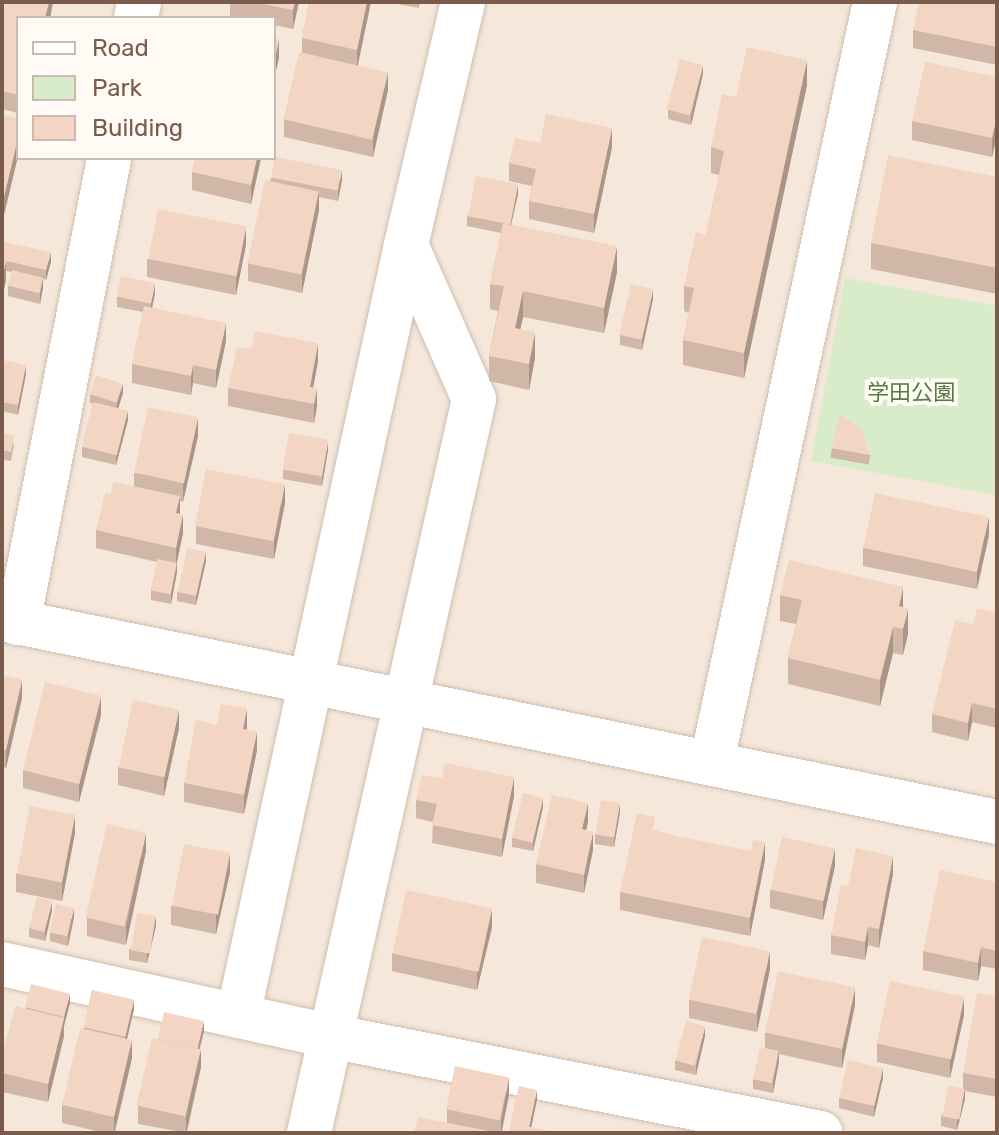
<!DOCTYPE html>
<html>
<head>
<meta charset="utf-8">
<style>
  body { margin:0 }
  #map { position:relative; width:999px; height:1135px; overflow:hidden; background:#fdf6ec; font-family:Rubik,"Noto Sans JP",sans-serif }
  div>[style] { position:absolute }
  .residential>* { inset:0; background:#f5e8da }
  .green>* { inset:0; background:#d8ecc9 }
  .roads { filter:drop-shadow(0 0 2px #d1beb0) drop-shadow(0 0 2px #d1beb0) }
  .street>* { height:44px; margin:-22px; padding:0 22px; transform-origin:22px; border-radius:22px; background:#fff }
  .wall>* { inset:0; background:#d1b7a8; transform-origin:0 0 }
  .shaded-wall>* { inset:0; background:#aa9588 }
  .building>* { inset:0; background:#f3d5c3; transform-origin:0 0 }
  span { translate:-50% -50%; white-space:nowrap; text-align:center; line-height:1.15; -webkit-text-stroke:8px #fffaf3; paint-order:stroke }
  .park-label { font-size:22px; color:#537a41 }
  .frame { position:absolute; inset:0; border:4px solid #7a5c4d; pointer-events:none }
  .legend { position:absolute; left:16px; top:16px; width:260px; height:144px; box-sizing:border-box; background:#fffaf3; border:2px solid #cabbb1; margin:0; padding:10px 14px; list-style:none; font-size:24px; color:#7a5c4d }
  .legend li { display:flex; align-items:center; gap:16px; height:40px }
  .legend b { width:40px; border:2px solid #cabbb1 }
</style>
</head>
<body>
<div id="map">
  <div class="residential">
    <div style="clip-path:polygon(evenodd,2px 2px,997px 2px,997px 1133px,2px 1133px,2px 2px,18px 18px,274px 18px,274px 158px,18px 158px,18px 18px)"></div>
  </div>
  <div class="green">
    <div style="clip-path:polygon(845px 278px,997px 306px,997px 495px,811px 461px)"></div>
  </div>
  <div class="roads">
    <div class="street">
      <div style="left:136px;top:18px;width:16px;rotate:-79deg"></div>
      <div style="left:2px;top:619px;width:1015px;rotate:11.53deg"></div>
      <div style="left:18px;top:623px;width:474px;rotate:-78.9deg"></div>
      <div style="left:712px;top:761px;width:776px;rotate:-77.88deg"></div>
      <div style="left:2px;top:964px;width:336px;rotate:12.4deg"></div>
      <div style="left:330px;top:1036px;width:500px;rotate:11.18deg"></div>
      <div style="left:238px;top:1016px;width:789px;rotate:-77.71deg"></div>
      <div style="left:309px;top:1133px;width:752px;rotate:-77.33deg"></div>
      <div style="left:474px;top:399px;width:168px;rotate:-113.8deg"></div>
      <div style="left:406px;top:245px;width:250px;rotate:-76.8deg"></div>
    </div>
  </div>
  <div class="wall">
    <div style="clip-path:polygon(2px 2px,53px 2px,50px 18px,18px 18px,18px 113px,2px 109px)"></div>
    <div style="clip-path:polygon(230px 2px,299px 2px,293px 29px,274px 25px,274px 18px,242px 18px,230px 16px)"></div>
    <div style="clip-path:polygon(309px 2px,371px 2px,358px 65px,388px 90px,373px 157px,284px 137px,284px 119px,302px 53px,302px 38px)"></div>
    <div style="clip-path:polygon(387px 2px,420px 2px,419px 8px)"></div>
    <div style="clip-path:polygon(997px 2px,997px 65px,913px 48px,913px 30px)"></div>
    <div style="clip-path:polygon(703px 74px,691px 125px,668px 119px,668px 110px)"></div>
    <div style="clip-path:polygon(997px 77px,997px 134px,992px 157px,912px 140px,912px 121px)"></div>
    <div style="clip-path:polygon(807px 85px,744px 378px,683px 365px,683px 340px,689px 313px,684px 311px,684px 286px,706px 235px,719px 175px,711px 173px,711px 147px,736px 97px)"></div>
    <div style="clip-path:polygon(2px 115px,18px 119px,18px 156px,3px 219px,2px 219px)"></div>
    <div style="clip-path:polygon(612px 147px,594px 233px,529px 219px,529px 201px,532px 186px,509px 181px,509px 163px)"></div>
    <div style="clip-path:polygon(196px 158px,261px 158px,251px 204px,192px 190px,192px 172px)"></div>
    <div style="clip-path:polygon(997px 177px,997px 294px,871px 269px,871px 243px)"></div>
    <div style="clip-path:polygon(271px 178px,342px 180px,338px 201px,319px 197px,319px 210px,302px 293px,248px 281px,248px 263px)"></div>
    <div style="clip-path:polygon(518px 194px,511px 224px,617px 272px,604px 333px,523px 317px,520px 329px,535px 358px,529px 390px,489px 381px,489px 356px,498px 311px,490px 309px,490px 284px,501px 233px,467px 226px,467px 216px)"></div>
    <div style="clip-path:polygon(246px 245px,236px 295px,147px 277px,147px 259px)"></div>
    <div style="clip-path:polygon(2px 250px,51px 262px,46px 280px,43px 279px,43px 288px,40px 304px,8px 296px,8px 286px,12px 272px,6px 271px,6px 280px,2px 299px)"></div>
    <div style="clip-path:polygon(155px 293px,152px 308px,226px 341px,216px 388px,193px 383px,191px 395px,132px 383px,132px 364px,143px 312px,117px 307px,117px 297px)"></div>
    <div style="clip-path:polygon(653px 299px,642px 350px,620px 345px,620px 335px)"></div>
    <div style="clip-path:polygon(2px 360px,26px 374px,18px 415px,2px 411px)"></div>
    <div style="clip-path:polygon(318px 361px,313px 387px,317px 406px,314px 423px,228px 406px,228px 388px)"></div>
    <div style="clip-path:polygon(123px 393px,118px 408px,128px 420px,116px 465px,82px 457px,82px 447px,93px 404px,90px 403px,90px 394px)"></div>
    <div style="clip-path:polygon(2px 432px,14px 444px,11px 461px,4px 460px,2px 478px)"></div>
    <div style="clip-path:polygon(198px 436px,183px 502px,180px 501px,180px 514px,183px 533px,177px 563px,177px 572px,171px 604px,151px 600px,151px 590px,157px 562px,96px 548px,96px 530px,111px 494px,134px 486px,134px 473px)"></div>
    <div style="left:832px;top:448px;width:39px;height:10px;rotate:10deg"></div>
    <div style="clip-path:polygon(328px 450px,322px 486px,283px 479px,283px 470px)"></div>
    <div style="clip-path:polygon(285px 503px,274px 559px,196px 544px,196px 526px)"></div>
    <div style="clip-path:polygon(989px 535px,977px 589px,863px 566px,863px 548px)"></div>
    <div style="clip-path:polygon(206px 561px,196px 605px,177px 601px,177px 592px)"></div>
    <div style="clip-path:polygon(780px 595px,903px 607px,908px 634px,903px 655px,893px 653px,880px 706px,788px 684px,788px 658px,796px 624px,780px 621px)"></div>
    <div style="clip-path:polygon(997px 613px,997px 728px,972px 722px,968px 741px,932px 732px,932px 714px,973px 624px)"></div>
    <div style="clip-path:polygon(2px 675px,22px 698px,6px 768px,2px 767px)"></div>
    <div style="clip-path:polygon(101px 715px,79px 802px,23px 788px,23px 770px)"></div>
    <div style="clip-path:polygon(217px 725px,247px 727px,247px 730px,257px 750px,244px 814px,184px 802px,184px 783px)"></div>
    <div style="clip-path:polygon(179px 728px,164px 796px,118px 785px,118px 767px)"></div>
    <div style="clip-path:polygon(514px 796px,502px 857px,432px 843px,433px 822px,416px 818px,416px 800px)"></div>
    <div style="clip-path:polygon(543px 807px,533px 851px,512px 847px,512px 838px)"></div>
    <div style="clip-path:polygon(620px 812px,614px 847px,595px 844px,595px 834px)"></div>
    <div style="clip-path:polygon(588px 822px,586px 830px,593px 850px,584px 893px,536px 883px,536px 864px)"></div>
    <div style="clip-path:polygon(655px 831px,765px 860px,750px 936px,620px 910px,620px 892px)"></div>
    <div style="clip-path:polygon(75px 833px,62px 901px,16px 892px,16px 874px)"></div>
    <div style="clip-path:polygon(146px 851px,126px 945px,87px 936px,87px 918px)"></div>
    <div style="clip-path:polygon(835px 866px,823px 920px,770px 908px,770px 890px)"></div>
    <div style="clip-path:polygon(230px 872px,216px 934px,171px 925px,171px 906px)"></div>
    <div style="clip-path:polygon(893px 874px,879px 948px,868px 945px,865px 960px,831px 954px,831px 935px,848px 886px)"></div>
    <div style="clip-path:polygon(997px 882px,997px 969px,981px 966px,978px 981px,923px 970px,923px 951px)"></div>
    <div style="clip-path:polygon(52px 911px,45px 941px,29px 937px,29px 928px)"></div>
    <div style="clip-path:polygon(74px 917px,68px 946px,50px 941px,50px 932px)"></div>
    <div style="clip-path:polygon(156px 926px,147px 963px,129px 960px,129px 950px)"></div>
    <div style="clip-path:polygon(492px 927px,477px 990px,392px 971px,392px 953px)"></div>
    <div style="clip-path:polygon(770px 969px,757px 1032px,689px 1018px,689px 1000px)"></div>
    <div style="clip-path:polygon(92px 990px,134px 1009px,127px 1039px,132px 1058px,115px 1133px,105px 1133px,62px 1123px,62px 1105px,84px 1029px)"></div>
    <div style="clip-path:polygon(997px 996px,997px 1097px,965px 1091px,965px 1099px,957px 1130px,941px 1126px,941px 1116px,963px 1089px,963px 1073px)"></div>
    <div style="clip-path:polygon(70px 1003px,64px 1026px,64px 1036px,48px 1102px,2px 1092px,2px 1056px,26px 1007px)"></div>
    <div style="clip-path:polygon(855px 1005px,842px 1068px,779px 1054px,779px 1061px,773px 1093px,753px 1089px,753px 1079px,765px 1048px,765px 1033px)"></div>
    <div style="clip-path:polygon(964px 1015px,950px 1078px,877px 1062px,877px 1044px)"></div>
    <div style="clip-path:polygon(204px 1031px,200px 1048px,201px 1067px,187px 1133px,138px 1124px,138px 1106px,157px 1039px)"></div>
    <div style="clip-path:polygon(705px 1036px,696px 1075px,675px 1070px,675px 1061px)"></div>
    <div style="clip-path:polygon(883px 1078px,874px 1117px,839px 1108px,839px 1098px)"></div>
    <div style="clip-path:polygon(509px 1095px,502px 1133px,414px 1133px,447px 1123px,447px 1109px)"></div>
  </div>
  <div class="shaded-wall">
    <div style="clip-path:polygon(49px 2px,53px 2px,50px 18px,45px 18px)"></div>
    <div style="clip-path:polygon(295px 2px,299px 2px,293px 29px,293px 10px)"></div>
    <div style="clip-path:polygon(367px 2px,371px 2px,357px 68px,357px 50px)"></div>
    <div style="clip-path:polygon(279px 39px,279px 58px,274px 80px,274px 62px)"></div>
    <div style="clip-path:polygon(807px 60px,807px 85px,744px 378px,744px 353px)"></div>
    <div style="clip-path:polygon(703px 65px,703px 74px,691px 125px,691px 116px)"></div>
    <div style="clip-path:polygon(388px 72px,388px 90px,373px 157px,373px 138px)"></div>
    <div style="clip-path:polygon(997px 116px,997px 134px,992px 157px,992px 138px)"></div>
    <div style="clip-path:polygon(612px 128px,612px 147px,594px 233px,594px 214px)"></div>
    <div style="clip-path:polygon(18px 138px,18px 156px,3px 219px,3px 201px)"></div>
    <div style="clip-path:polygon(257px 158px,261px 158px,251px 204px,251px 185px)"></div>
    <div style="clip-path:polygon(342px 170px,342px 180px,338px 201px,338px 191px)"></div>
    <div style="clip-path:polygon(518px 184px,518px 194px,509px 234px,509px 225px)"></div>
    <div style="clip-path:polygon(319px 191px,319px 210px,302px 293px,302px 275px)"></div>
    <div style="clip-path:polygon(246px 226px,246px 245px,236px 295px,236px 276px)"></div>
    <div style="clip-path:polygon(617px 246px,617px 272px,604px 333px,604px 308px)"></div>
    <div style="clip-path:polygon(51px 252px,51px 262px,46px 280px,46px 270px)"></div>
    <div style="clip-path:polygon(6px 261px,6px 280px,2px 299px,2px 281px)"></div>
    <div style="clip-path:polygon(43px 278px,43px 288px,40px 304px,40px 294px)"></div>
    <div style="clip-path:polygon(155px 283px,155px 293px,151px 314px,151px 304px)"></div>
    <div style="clip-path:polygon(653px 289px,653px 299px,642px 350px,642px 340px)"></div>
    <div style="clip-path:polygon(523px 291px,523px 317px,515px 354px,515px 328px)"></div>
    <div style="clip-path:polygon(226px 323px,226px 341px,216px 388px,216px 370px)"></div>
    <div style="clip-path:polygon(535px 332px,535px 358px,529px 390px,529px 364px)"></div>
    <div style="clip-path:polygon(318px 343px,318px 361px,310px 405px,310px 387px)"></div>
    <div style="clip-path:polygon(26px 365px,26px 374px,18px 415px,18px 405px)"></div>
    <div style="clip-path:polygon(193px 365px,193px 383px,191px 395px,191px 376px)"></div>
    <div style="clip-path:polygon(123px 384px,123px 393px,117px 412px,117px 402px)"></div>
    <div style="clip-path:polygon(317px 388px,317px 406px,314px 423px,314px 404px)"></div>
    <div style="clip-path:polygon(128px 411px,128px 420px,116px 465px,116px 456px)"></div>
    <div style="clip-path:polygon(198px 418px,198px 436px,183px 502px,183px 484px)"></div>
    <div style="clip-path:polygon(328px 440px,328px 450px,322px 486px,322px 476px)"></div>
    <div style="clip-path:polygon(285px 484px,285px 503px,274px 559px,274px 541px)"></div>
    <div style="clip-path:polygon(180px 496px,180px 515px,176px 513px)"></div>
    <div style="clip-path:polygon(183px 514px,183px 533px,176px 566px,176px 548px)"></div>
    <div style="clip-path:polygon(989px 517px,989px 535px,977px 589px,977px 571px)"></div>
    <div style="clip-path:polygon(206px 552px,206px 561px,196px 605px,196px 596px)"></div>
    <div style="clip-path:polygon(177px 563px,177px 572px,171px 604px,171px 594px)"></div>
    <div style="clip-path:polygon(903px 587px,903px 612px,899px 606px)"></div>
    <div style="clip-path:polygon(908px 609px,908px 634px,903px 655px,903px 629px)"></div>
    <div style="clip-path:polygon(893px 627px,893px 653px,880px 706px,880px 680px)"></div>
    <div style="clip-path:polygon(22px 680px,22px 698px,6px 768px,6px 750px)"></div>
    <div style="clip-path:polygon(101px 696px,101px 715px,79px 802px,79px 783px)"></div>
    <div style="clip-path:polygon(972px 703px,972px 722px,968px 741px,968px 723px)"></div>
    <div style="clip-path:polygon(247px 708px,247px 727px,243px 747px,243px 729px)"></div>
    <div style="clip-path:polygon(179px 710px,179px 728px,164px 796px,164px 777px)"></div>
    <div style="clip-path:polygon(257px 731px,257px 750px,244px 814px,244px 795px)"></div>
    <div style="clip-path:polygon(514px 777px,514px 796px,502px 857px,502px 839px)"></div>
    <div style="clip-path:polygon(543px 798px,543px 807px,533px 851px,533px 842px)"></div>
    <div style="clip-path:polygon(588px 803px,588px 822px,582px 847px,582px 829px)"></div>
    <div style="clip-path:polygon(620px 803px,620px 812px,614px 847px,614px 837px)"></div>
    <div style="clip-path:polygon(75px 815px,75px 833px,62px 901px,62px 883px)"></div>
    <div style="clip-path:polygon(593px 832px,593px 850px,584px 893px,584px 875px)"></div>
    <div style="clip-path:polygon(146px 833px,146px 851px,126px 945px,126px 926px)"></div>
    <div style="clip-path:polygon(765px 842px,765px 860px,750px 936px,750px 918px)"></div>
    <div style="clip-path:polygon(835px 848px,835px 866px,823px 920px,823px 902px)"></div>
    <div style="clip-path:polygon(230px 853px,230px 872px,216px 934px,216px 916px)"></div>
    <div style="clip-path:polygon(893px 856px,893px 874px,879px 948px,879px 929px)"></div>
    <div style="clip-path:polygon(52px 901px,52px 911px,45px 941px,45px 931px)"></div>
    <div style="clip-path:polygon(74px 908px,74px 917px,68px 946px,68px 936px)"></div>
    <div style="clip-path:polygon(492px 909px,492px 927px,477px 990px,477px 972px)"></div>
    <div style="clip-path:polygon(156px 916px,156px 926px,147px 963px,147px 953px)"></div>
    <div style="clip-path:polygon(868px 927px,868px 945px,865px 960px,865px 942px)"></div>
    <div style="clip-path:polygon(981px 947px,981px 966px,978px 981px,978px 963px)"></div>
    <div style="clip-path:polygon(770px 951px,770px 969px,757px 1032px,757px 1013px)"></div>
    <div style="clip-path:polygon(855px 987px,855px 1005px,842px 1068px,842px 1049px)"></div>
    <div style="clip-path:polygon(70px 994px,70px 1003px,64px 1026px,64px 1016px)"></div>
    <div style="clip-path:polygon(964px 997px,964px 1015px,950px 1078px,950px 1059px)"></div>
    <div style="clip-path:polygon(134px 1000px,134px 1009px,125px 1047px,125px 1037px)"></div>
    <div style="clip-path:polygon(64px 1018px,64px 1036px,48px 1102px,48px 1084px)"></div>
    <div style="clip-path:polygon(204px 1021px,204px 1031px,197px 1058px,197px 1048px)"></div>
    <div style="clip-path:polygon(705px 1026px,705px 1036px,696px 1075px,696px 1066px)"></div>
    <div style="clip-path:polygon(132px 1040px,132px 1058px,114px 1133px,114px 1117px)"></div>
    <div style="clip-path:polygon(201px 1049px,201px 1067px,186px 1133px,186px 1116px)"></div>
    <div style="clip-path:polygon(779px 1051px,779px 1061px,773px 1093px,773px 1083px)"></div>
    <div style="clip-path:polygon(883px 1068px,883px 1078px,874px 1117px,874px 1107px)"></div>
    <div style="clip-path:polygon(509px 1077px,509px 1095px,501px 1133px,501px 1120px)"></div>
    <div style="clip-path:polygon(965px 1089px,965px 1099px,957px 1130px,957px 1121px)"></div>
    <div style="clip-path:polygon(537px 1090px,537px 1100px,530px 1133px,529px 1127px)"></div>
  </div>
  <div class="building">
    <div style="clip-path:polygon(2px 2px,49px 2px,45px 18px,18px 18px,18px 95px,2px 91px)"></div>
    <div style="clip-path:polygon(253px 2px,295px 2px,293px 10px)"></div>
    <div style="clip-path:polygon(309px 2px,367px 2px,357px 50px,302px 38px)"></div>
    <div style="clip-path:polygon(919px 2px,997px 2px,997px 47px,913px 30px)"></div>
    <div style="clip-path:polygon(274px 38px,279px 39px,274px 62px)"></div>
    <div style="clip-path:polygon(747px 47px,807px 60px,744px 353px,683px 340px,694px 288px,684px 286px,696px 232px,706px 235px,724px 151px,711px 147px,722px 94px,736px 97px)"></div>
    <div style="left:299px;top:52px;width:91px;height:69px;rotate:13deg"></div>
    <div style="left:680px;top:59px;width:24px;height:52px;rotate:15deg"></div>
    <div style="clip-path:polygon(925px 62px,997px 77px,997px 116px,992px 138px,912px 121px)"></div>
    <div style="clip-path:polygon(546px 114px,612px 128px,594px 214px,529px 201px,536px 169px,509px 163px,515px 138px,540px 143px)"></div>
    <div style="clip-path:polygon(2px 115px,18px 119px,18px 138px,3px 201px,2px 200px)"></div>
    <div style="clip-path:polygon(888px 155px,997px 177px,997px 268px,871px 243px)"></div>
    <div style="left:275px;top:157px;width:68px;height:21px;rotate:11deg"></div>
    <div style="clip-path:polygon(196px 158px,257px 158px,251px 185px,192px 172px)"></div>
    <div style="left:476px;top:176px;width:43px;height:41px;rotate:11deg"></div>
    <div style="left:265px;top:180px;width:55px;height:85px;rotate:12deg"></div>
    <div style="left:158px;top:209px;width:90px;height:51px;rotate:11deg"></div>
    <div style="clip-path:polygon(503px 223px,617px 246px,604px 308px,523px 291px,515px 328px,535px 332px,529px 364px,489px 356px,504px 286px,490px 284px)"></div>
    <div style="clip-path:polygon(4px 242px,51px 252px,46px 270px,2px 260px,2px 250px)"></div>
    <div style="clip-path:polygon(2px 260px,6px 261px,2px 281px)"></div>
    <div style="left:12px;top:270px;width:32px;height:16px;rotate:14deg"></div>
    <div style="left:121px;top:276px;width:35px;height:21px;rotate:12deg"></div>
    <div style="left:631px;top:284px;width:23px;height:52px;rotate:13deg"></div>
    <div style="clip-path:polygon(144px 306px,226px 323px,216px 370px,193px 365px,191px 376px,132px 364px)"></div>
    <div style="clip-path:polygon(255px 331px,318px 343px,310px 387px,317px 388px,314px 404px,228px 388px,237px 347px,251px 349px)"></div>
    <div style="clip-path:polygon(2px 360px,26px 365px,18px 405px,2px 402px)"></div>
    <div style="left:96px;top:375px;width:28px;height:20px;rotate:18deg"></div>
    <div style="left:93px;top:402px;width:36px;height:46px;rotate:14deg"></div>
    <div style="left:148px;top:407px;width:51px;height:67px;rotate:12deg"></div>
    <div style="clip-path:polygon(839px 414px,862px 430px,870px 455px,832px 448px)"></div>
    <div style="clip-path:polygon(2px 432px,14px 435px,11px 452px,2px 450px)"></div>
    <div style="left:289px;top:433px;width:40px;height:37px;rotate:10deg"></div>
    <div style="left:206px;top:469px;width:80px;height:58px;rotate:11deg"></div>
    <div style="clip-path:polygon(113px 482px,180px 496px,176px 513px,183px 514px,176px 548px,96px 530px,105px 493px,111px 494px)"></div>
    <div style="left:875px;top:493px;width:116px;height:56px;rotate:12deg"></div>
    <div style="left:187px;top:548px;width:19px;height:45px;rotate:12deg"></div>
    <div style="left:157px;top:559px;width:20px;height:32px;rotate:11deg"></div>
    <div style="clip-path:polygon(789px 560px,903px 587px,899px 606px,908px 609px,903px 629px,893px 627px,880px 680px,788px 658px,802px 600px,780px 595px)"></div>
    <div style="clip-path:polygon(977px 608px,997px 613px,997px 709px,972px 703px,968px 723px,932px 714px,955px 620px,973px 624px)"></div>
    <div style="clip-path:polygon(2px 675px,22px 680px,6px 750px,2px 749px)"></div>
    <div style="left:45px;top:682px;width:58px;height:91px;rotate:14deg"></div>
    <div style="left:133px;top:700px;width:47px;height:69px;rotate:12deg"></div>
    <div style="clip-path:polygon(221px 704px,247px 708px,243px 729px,257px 731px,244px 795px,184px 783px,196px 720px,217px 725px)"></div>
    <div style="clip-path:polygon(445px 763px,514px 777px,502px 839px,432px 825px,437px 804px,416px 800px,422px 775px,442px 778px)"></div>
    <div style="left:523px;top:793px;width:21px;height:46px;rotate:14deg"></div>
    <div style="clip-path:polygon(552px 795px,588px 803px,582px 829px,593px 832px,584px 875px,536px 864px)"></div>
    <div style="left:601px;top:800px;width:19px;height:35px;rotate:9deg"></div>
    <div style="left:30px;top:806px;width:46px;height:69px;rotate:11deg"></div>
    <div style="clip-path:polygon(637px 813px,655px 817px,653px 831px,751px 851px,753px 840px,765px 842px,750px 918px,620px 892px)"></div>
    <div style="left:107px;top:824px;width:40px;height:96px;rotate:13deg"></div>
    <div style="left:782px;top:837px;width:54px;height:54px;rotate:12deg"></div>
    <div style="left:184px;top:844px;width:47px;height:63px;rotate:11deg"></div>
    <div style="clip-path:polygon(856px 848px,893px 856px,879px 929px,868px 927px,865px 942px,831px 935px,841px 885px,848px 886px)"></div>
    <div style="clip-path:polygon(940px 870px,997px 882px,997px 951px,981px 947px,978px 963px,923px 951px)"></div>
    <div style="left:406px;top:890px;width:88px;height:65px;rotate:12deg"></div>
    <div style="left:37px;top:897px;width:16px;height:32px;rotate:15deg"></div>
    <div style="left:56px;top:904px;width:18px;height:29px;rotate:13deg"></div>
    <div style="left:137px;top:913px;width:19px;height:38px;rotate:9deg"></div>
    <div style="left:702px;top:937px;width:69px;height:64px;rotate:12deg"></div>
    <div style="left:778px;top:971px;width:79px;height:63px;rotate:12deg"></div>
    <div style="left:890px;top:981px;width:76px;height:64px;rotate:12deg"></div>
    <div style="left:31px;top:984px;width:40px;height:24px;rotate:14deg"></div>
    <div style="left:92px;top:990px;width:43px;height:38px;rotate:13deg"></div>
    <div style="clip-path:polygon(977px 993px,997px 996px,997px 1079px,963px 1073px)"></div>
    <div style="clip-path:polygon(15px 1006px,64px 1018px,48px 1084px,2px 1073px,2px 1056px)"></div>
    <div style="left:164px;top:1012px;width:41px;height:28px;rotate:13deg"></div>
    <div style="left:686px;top:1021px;width:20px;height:41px;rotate:15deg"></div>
    <div style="left:80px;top:1028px;width:53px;height:79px;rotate:13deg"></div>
    <div style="left:152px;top:1038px;width:50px;height:69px;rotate:13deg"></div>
    <div style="left:760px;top:1047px;width:19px;height:33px;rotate:12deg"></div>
    <div style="left:848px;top:1060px;width:36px;height:39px;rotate:13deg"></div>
    <div style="left:455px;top:1066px;width:55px;height:44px;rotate:12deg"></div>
    <div style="left:519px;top:1086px;width:18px;height:39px;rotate:13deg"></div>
    <div style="left:948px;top:1086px;width:17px;height:31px;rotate:10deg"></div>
    <div style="clip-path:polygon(418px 1117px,494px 1132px,494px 1133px,414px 1133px)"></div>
    <div style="clip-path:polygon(511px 1123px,560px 1133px,509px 1133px)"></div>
    <div style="clip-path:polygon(204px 1130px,220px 1133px,204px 1133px)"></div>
  </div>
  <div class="park-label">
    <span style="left:911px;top:393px">学田公園</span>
  </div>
  <div class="frame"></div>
  <ul class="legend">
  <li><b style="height:10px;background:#fff"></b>Road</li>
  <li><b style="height:22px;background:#d8ecc9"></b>Park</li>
  <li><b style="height:22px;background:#f3d5c3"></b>Building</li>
  </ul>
</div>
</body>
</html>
